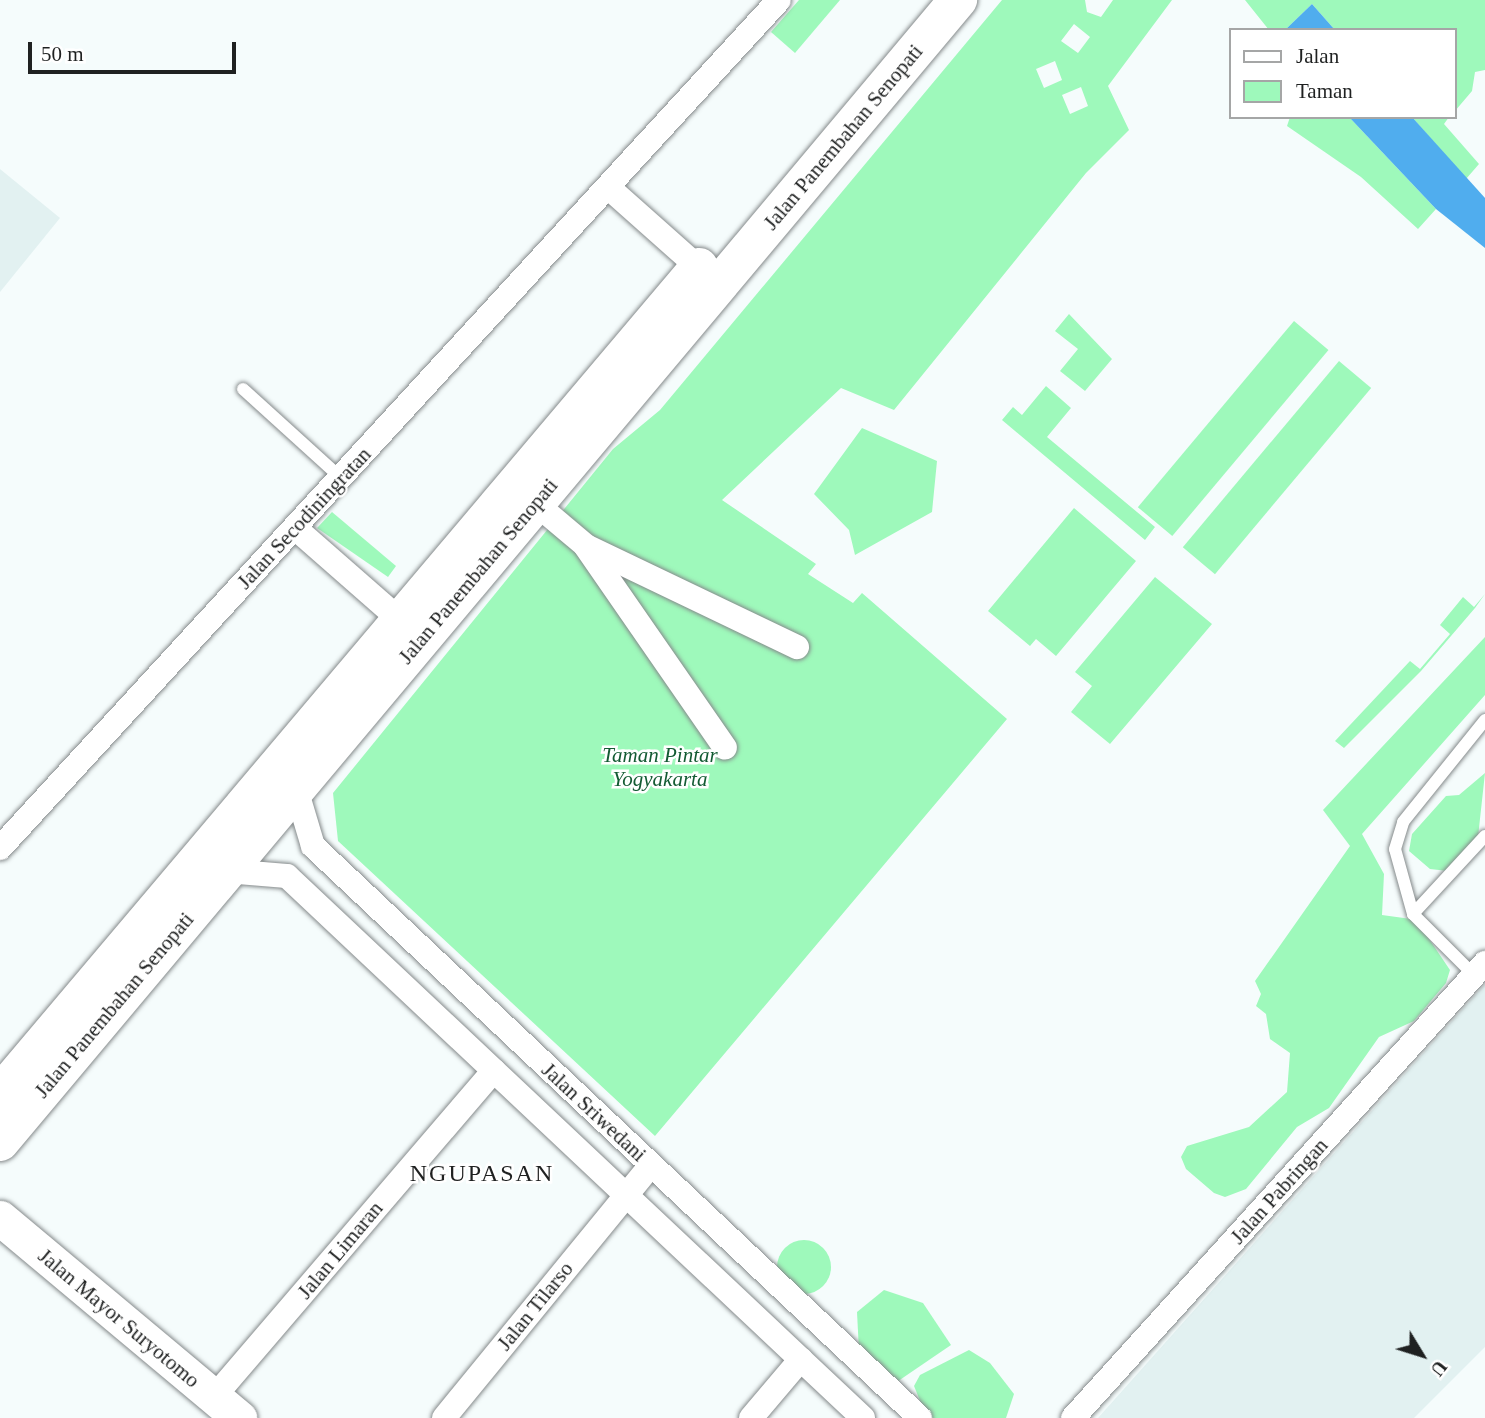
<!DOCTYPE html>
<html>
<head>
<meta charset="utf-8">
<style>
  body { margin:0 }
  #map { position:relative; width:1485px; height:1418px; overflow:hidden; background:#f5fcfc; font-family:Georgia,serif }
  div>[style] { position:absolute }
  .built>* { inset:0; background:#e2f1f1 }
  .green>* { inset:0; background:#9ef9bb; transform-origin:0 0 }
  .round { border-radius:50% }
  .water>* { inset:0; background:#50adee }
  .roads { filter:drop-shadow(0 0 2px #858a8b) drop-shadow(0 0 2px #858a8b) }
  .lane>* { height:12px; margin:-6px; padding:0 6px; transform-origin:6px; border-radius:6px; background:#fff }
  .street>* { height:24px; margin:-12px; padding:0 12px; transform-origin:12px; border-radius:12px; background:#fff }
  .secondary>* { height:35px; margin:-17.5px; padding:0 17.5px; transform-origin:17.5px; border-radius:17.5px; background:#fff }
  .primary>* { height:38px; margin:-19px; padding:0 19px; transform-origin:19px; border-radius:19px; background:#fff }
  span { translate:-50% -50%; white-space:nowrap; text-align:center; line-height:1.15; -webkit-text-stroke:5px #fff; paint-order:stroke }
  .street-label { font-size:21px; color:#1f2121 }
  .park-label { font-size:21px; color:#135b33; font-style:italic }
  .quarter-label { font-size:24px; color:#1f2121; letter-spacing:2px }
  .legend { position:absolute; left:1229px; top:28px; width:228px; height:91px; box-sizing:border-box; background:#fff; border:2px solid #a5a6a6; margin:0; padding:9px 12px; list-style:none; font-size:21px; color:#1f2121 }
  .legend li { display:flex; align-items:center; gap:14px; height:35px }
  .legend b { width:35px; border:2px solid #a5a6a6 }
  .north { position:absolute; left:1387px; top:1320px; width:70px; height:70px; -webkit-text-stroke:5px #fff; paint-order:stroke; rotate:128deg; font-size:19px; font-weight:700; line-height:28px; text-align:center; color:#1f2121 }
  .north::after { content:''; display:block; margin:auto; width:24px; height:32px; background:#1f2121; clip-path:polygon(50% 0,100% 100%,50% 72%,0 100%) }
  .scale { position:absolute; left:28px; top:42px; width:208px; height:32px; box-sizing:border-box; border:4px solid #1f2121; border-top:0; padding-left:9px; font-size:21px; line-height:24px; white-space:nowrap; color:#1f2121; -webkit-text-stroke:5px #fff; paint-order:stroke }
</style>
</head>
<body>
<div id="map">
  <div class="built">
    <div style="clip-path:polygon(0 169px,60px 218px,0 292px)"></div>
    <div style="clip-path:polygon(1485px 984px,1485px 1347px,1414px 1418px,1098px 1418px)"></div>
  </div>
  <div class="green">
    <div style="clip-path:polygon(799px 0,840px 0,795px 53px,771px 32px)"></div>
    <div style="clip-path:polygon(evenodd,1002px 0,1085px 0,1087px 12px,1101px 17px,1113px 0,1172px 0,1108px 86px,1129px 130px,1086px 173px,894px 410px,841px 388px,722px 500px,816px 564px,808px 574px,853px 603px,862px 593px,1007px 719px,655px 1136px,338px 841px,333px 793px,613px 449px,660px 410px,1002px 0,1074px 24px,1090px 37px,1078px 53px,1061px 41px,1074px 24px,1002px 0,1055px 61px,1062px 80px,1044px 88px,1036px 69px,1055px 61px,1002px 0,1081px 87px,1088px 106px,1070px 114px,1062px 95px,1081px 87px)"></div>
    <div style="clip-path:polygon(1245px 0,1485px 0,1485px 70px,1475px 72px,1472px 91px,1455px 111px,1455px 30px,1335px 30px,1312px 4px,1285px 30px,1269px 30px)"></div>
    <div style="clip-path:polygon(1290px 117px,1349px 117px,1436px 209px,1418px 229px,1361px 177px,1287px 126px)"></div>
    <div style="clip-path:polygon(1412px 117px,1449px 117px,1444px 124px,1479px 164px,1466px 179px)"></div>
    <div style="clip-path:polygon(1069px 314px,1112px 359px,1085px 391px,1060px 371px,1078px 349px,1055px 331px)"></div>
    <div style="left:1294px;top:321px;width:45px;height:243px;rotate:40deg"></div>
    <div style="left:1339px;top:361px;width:42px;height:243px;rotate:40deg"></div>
    <div style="clip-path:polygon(1046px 386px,1071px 408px,1047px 437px,1155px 527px,1145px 540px,1002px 420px,1013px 407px,1022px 415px)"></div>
    <div style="clip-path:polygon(862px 428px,937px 461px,932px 512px,855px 555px,849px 530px,814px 494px)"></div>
    <div style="clip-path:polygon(1074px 508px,1136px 561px,1056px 656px,1036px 639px,1030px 646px,988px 611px)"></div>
    <div style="clip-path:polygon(332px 512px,396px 566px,388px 577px,317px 528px)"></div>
    <div style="clip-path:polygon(1155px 577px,1212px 624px,1110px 744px,1071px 712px,1092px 686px,1075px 672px)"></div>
    <div style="clip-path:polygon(1485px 594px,1475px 608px,1421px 671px,1344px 748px,1335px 741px,1410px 661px,1420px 669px,1450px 634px,1440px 625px,1463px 597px,1474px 607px)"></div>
    <div style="clip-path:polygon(1485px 637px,1485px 695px,1362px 834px,1384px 874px,1382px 915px,1411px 919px,1423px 930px,1450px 970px,1446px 983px,1414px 1021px,1379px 1037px,1329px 1108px,1297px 1127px,1246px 1189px,1225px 1197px,1214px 1193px,1186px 1169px,1181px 1157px,1187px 1146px,1249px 1127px,1287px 1092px,1290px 1053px,1270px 1039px,1266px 1014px,1256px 1006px,1261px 994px,1255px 981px,1350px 846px,1323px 810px)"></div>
    <div style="clip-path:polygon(1485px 773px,1478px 837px,1448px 871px,1430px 869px,1409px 851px,1412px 834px,1446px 796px,1459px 795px)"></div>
    <div class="round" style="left:777px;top:1240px;width:54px;height:54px"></div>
    <div style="clip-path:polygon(884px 1290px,923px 1303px,951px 1345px,885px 1390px,859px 1351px,857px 1312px)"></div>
    <div style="clip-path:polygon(969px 1350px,990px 1363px,1014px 1394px,1006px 1418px,927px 1418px,914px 1386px,920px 1375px)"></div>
  </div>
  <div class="water">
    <div style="clip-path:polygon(1312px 4px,1335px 30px,1285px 30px)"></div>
    <div style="clip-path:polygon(1349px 117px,1412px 117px,1485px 198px,1485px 248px,1436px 209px)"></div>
  </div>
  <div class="roads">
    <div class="lane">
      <div style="left:243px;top:389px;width:132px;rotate:42.2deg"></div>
      <div style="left:1413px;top:914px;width:106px;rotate:-47.3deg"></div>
      <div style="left:1474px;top:975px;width:86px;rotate:-135deg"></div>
      <div style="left:1413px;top:914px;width:67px;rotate:-105.5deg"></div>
      <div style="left:1395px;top:849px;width:28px;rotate:-73deg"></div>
      <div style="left:1403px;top:822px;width:131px;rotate:-51.2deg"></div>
    </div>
    <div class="street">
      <div style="left:609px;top:188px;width:119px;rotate:41.6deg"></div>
      <div style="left:535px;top:503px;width:67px;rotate:40.1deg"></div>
      <div style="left:586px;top:546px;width:234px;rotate:25.6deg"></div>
      <div style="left:295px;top:528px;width:140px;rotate:41.2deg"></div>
      <div style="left:586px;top:547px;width:244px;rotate:55.3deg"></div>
      <div style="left:296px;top:789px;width:59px;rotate:73.4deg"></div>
      <div style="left:313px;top:846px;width:834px;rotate:43.3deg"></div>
      <div style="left:0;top:848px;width:1151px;rotate:-47.43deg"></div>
      <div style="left:226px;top:871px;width:61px;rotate:4.7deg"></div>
      <div style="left:287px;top:876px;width:791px;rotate:43.26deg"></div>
      <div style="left:214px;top:1397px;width:430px;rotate:-49.4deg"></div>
      <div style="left:444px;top:1418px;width:327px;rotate:-50.7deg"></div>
      <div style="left:751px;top:1418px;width:77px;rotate:-49.7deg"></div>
      <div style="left:1073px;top:1418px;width:614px;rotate:-47.84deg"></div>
    </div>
    <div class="secondary">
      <div style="left:0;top:1218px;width:312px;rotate:39.9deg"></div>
    </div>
    <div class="primary">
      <div style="left:0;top:1094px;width:1083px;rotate:-49.79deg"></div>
      <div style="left:0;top:1142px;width:1491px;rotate:-50.01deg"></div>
    </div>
  </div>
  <div class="street-label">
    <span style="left:843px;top:137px;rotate:-50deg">Jalan Panembahan Senopati</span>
    <span style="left:304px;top:518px;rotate:-47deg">Jalan Secodiningratan</span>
    <span style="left:478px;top:571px;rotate:-50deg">Jalan Panembahan Senopati</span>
    <span style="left:114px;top:1005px;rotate:-50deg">Jalan Panembahan Senopati</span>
    <span style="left:594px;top:1112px;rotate:43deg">Jalan Sriwedani</span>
    <span style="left:1279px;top:1191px;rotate:-48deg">Jalan Pabringan</span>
    <span style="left:340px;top:1250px;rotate:-50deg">Jalan Limaran</span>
    <span style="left:535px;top:1306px;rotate:-51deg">Jalan Tilarso</span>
    <span style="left:119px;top:1318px;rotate:40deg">Jalan Mayor Suryotomo</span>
  </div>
  <div class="park-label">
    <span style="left:660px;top:767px">Taman Pintar<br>Yogyakarta</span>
  </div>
  <div class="quarter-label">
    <span style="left:482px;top:1174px">NGUPASAN</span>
  </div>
  <ul class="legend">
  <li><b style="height:9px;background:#fff"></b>Jalan</li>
  <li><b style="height:19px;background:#9ef9bb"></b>Taman</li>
  </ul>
  <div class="north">U</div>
  <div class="scale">50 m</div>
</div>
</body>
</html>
